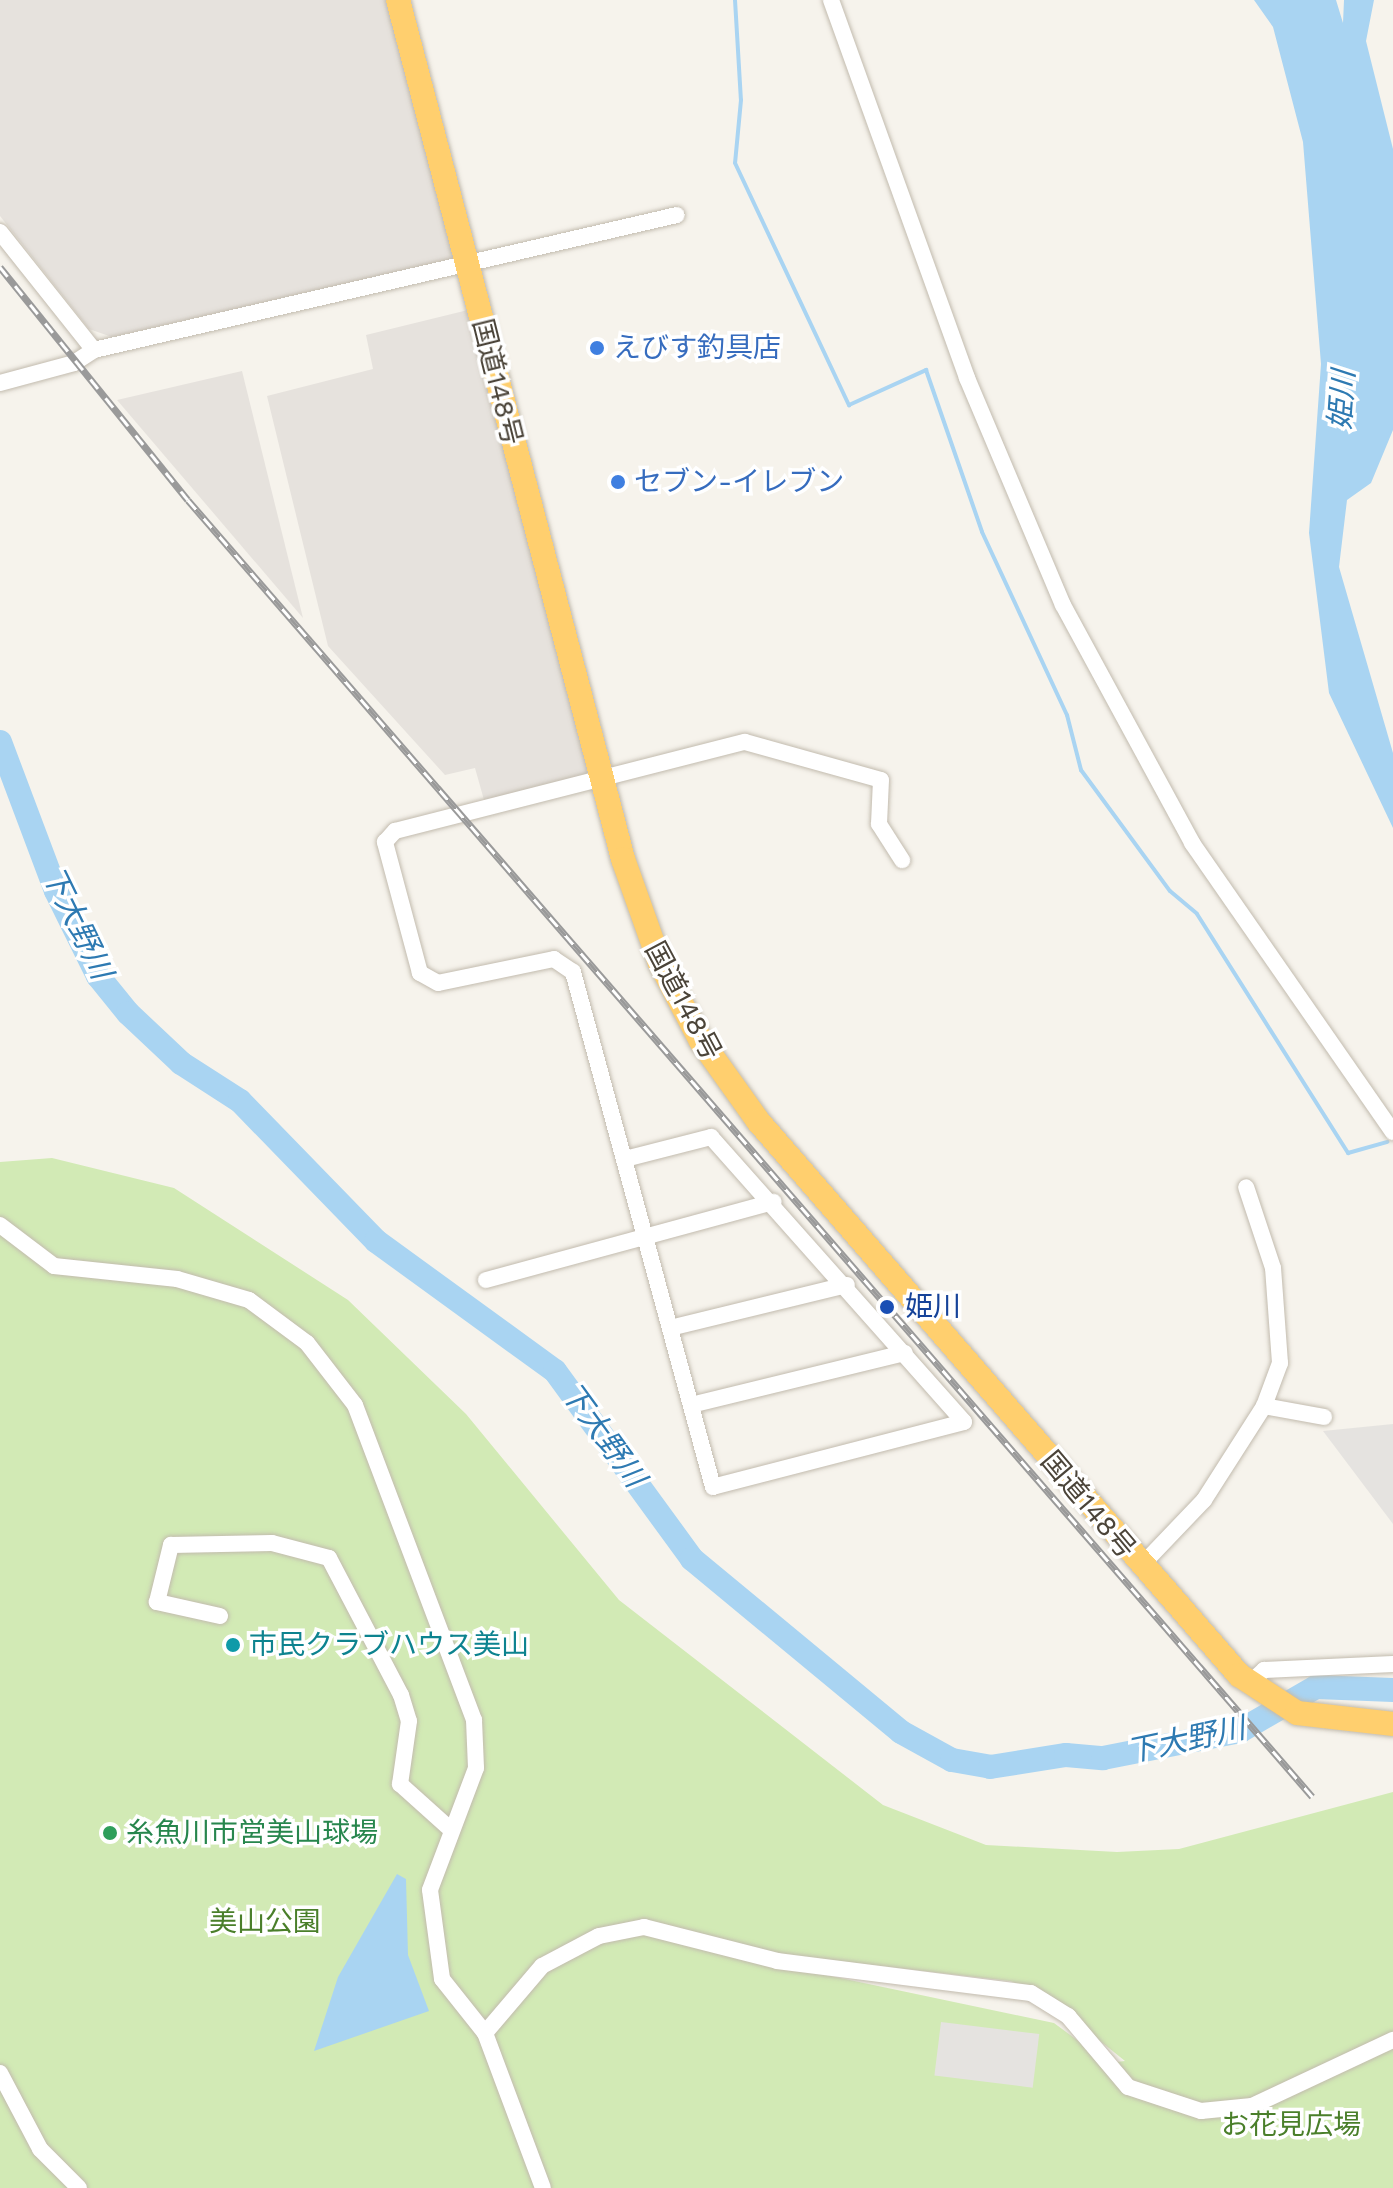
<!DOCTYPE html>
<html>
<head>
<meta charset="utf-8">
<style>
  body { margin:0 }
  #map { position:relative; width:1393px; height:2188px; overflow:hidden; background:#f6f3ec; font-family:"Work Sans","Noto Sans JP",sans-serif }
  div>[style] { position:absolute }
  .industrial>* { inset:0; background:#e6e2dd }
  .green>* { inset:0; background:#d2eab5 }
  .parking>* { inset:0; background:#e5e3e0; transform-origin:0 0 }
  .water>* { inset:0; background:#a9d4f2 }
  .stream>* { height:4px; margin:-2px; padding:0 2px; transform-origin:2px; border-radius:2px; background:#a9d4f2 }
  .river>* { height:24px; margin:-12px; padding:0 12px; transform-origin:12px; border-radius:12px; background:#a9d4f2 }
  .roads { filter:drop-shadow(0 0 2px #c2bbae) drop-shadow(0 0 2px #c2bbae) }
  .minor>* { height:16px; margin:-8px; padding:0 8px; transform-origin:8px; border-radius:8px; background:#fff }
  .highway>* { height:24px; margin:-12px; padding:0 12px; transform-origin:12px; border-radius:12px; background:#ffcf6e }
  .rail>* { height:7px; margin-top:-3.5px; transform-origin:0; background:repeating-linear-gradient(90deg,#fff 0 12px,#9a9a9a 0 24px); box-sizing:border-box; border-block:2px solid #9a9a9a }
  .dots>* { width:22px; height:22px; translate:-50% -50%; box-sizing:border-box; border:4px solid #fff; border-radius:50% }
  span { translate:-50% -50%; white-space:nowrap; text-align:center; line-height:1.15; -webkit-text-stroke:7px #fff; paint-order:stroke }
  .shop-label { font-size:28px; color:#366cbe }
  .left { translate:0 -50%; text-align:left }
  .street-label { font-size:28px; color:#4b4439 }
  .transit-label { font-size:28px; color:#164399 }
  .culture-label { font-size:28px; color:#0d838f }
  .leisure-label { font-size:28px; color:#27864d }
  .park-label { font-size:28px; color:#4a7f2a }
  .water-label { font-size:30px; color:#2e7ab2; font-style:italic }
</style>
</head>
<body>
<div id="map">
  <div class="industrial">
    <div style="clip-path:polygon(0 0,387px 0,461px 258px,112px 337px,89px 329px,0 216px)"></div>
    <div style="clip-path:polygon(468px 310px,590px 776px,484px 800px,475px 768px,445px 775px,328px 646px,267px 396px,373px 369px,366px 335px)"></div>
    <div style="clip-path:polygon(242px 371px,303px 618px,117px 400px)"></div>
  </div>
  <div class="green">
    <div style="clip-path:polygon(evenodd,52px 1158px,174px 1188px,348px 1300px,466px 1414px,619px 1600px,883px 1805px,986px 1845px,1117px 1852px,1179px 1849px,1393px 1792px,1393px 2188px,0 2188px,0 1162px,52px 1158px,768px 1953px,1010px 1981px,1037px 1990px,1125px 2061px,1108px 2063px,1054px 2023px,788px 1967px,768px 1953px)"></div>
  </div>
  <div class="parking">
    <div style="clip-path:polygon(1393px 1424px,1393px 1524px,1323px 1431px)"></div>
    <div style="left:941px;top:2022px;width:99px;height:54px;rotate:7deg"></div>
  </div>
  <div class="water">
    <div style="clip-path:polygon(1254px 0,1336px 0,1343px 23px,1344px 0,1374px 0,1366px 41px,1393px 149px,1393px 430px,1371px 483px,1347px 500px,1339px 567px,1393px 753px,1393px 828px,1329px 693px,1309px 533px,1321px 364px,1303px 142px,1273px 27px)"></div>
    <div style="clip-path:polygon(397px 1874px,406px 1879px,408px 1955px,429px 2011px,314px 2051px,338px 1977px)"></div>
  </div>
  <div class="stream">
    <div style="left:735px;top:0;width:100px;rotate:86.6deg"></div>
    <div style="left:741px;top:100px;width:63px;rotate:95.4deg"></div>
    <div style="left:735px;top:163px;width:268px;rotate:64.8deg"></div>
    <div style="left:849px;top:405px;width:85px;rotate:-24.4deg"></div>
    <div style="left:926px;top:370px;width:171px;rotate:70.9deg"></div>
    <div style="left:982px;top:532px;width:202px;rotate:65.1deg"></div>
    <div style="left:1067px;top:715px;width:57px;rotate:75.7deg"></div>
    <div style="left:1081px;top:770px;width:150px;rotate:53.7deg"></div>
    <div style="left:1170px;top:891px;width:35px;rotate:40deg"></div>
    <div style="left:1197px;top:914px;width:283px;rotate:57.7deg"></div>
    <div style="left:1348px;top:1153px;width:41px;rotate:-15.8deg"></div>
  </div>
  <div class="river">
    <div style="left:0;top:742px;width:159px;rotate:69.4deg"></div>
    <div style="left:56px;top:891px;width:95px;rotate:63.7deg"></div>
    <div style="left:98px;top:976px;width:48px;rotate:51deg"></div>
    <div style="left:128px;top:1013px;width:73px;rotate:43.3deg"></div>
    <div style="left:181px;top:1063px;width:70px;rotate:32.8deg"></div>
    <div style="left:240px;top:1101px;width:195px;rotate:45.8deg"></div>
    <div style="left:376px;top:1241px;width:221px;rotate:36deg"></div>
    <div style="left:555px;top:1371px;width:233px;rotate:53.9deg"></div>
    <div style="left:692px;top:1559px;width:271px;rotate:39.6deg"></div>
    <div style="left:901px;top:1732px;width:58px;rotate:28.8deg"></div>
    <div style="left:952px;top:1760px;width:39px;rotate:10deg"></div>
    <div style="left:990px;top:1767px;width:77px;rotate:-9deg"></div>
    <div style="left:1066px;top:1755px;width:37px;rotate:5deg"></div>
    <div style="left:1103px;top:1758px;width:140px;rotate:-11.1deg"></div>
    <div style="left:1240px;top:1731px;width:88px;rotate:-30.1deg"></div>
    <div style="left:1316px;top:1687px;width:77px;rotate:2.2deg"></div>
  </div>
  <div class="roads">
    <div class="minor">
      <div style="left:831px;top:0;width:402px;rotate:70.2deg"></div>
      <div style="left:967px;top:378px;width:246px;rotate:67.1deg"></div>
      <div style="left:1063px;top:605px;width:271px;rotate:61.5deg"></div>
      <div style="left:1192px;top:843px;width:352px;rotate:55.2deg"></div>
      <div style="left:0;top:232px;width:151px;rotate:51.5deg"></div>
      <div style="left:0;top:383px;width:77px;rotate:-15.1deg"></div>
      <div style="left:74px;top:363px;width:24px;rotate:-33deg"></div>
      <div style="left:94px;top:350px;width:598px;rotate:-13.04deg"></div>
      <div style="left:625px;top:1159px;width:89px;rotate:-14.3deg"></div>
      <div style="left:711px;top:1137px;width:381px;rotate:48.4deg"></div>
      <div style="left:964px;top:1422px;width:259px;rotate:165.5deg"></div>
      <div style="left:713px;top:1487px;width:534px;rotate:-105.21deg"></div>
      <div style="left:573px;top:972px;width:23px;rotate:-146deg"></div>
      <div style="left:554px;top:959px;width:118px;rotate:168.3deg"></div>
      <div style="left:438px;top:983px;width:21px;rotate:-151deg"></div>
      <div style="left:420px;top:973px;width:136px;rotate:-105deg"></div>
      <div style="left:385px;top:842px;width:15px;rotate:-48deg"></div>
      <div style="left:395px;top:831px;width:361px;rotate:-14.3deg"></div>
      <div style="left:745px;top:742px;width:141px;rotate:15.6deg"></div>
      <div style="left:881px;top:780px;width:44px;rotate:92.6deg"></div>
      <div style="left:879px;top:824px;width:43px;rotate:57.4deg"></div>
      <div style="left:0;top:1225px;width:68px;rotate:37.2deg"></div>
      <div style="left:54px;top:1266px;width:124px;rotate:6deg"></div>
      <div style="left:177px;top:1279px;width:75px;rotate:16.3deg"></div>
      <div style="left:249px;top:1300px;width:72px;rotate:36.6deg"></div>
      <div style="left:307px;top:1343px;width:78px;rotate:52.3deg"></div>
      <div style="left:355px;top:1405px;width:337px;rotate:69.3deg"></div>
      <div style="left:474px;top:1720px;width:48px;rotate:87.6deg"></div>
      <div style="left:476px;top:1768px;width:130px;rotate:110.7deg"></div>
      <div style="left:430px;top:1890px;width:90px;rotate:82.3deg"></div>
      <div style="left:442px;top:1979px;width:69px;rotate:51.5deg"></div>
      <div style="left:485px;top:2033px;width:165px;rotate:69.5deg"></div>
      <div style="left:486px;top:1280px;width:298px;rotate:-15.2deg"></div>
      <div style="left:670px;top:1328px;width:182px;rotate:-13.7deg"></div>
      <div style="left:691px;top:1405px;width:220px;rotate:-13.7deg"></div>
      <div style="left:1264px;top:1406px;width:61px;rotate:10.4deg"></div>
      <div style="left:1140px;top:1567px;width:93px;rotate:-46.3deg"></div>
      <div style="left:1204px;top:1500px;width:112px;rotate:-57.4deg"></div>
      <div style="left:1264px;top:1406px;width:46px;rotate:-69.6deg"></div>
      <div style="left:1280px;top:1363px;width:95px;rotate:-94.2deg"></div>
      <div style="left:1273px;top:1268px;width:85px;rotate:-108.4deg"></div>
      <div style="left:220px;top:1616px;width:65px;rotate:-167.5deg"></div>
      <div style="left:157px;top:1602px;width:59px;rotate:-76.2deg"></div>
      <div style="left:171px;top:1545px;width:101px;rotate:-1.1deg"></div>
      <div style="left:272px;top:1543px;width:59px;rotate:14.7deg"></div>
      <div style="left:329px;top:1558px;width:155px;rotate:62.3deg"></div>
      <div style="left:401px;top:1695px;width:27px;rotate:73deg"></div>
      <div style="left:409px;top:1721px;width:64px;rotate:98.1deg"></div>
      <div style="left:400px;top:1784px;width:64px;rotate:41.9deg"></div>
      <div style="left:1249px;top:1684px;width:21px;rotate:-43deg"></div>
      <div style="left:1264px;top:1670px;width:129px;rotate:-2.7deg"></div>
      <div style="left:485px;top:2033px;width:88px;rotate:-49.6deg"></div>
      <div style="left:542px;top:1966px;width:64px;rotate:-27.8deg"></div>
      <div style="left:599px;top:1936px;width:46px;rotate:-11.3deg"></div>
      <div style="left:644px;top:1927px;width:137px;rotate:14.3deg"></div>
      <div style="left:777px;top:1961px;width:256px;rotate:7.2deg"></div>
      <div style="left:1031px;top:1993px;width:44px;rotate:31.9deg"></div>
      <div style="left:1068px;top:2016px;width:93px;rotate:49.8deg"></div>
      <div style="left:1128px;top:2087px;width:77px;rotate:18.2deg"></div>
      <div style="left:1201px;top:2111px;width:51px;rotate:-5.6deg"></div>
      <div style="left:1252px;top:2106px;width:156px;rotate:-25.1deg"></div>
      <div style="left:0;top:2073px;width:86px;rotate:62.2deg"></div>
      <div style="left:40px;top:2149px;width:55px;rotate:45deg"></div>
    </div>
    <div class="highway">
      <div style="left:398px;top:0;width:888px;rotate:75.32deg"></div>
      <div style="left:623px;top:859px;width:110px;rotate:70.4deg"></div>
      <div style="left:660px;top:963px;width:88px;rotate:62.3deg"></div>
      <div style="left:701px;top:1041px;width:98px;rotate:54.5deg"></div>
      <div style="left:758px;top:1121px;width:734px;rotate:49.03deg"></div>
      <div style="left:1239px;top:1675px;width:69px;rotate:33.2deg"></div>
      <div style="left:1297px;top:1713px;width:97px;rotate:6.5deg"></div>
    </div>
  </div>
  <div class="rail">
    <div style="left:0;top:267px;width:299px;rotate:51.1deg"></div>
    <div style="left:188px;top:500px;width:1716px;rotate:49.07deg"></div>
  </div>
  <div class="dots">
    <div style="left:597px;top:348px;background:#3f7fe0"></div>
    <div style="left:618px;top:482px;background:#3f7fe0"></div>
    <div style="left:887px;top:1307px;background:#1a4fb4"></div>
    <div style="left:233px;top:1645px;background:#0f9aa8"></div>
    <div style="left:110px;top:1833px;background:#2e9e5b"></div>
  </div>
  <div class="shop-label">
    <span class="left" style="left:613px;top:348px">えびす釣具店</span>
    <span class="left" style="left:634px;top:482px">セブン-イレブン</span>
  </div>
  <div class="street-label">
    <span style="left:497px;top:382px;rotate:76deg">国道148号</span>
    <span style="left:683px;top:1001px;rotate:62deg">国道148号</span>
    <span style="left:1088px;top:1505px;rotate:50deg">国道148号</span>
  </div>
  <div class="transit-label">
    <span class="left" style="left:905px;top:1307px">姫川</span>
  </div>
  <div class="culture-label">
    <span class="left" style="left:249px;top:1645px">市民クラブハウス美山</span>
  </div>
  <div class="leisure-label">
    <span class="left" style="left:126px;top:1833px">糸魚川市営美山球場</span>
  </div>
  <div class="park-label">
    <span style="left:265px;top:1922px">美山公園</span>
    <span style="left:1291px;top:2125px">お花見広場</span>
  </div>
  <div class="water-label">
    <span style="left:1342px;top:400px;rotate:-86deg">姫川</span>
    <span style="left:77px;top:923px;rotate:64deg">下大野川</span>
    <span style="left:603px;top:1435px;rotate:54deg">下大野川</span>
    <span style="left:1186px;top:1740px;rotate:-12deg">下大野川</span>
  </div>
</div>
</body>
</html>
